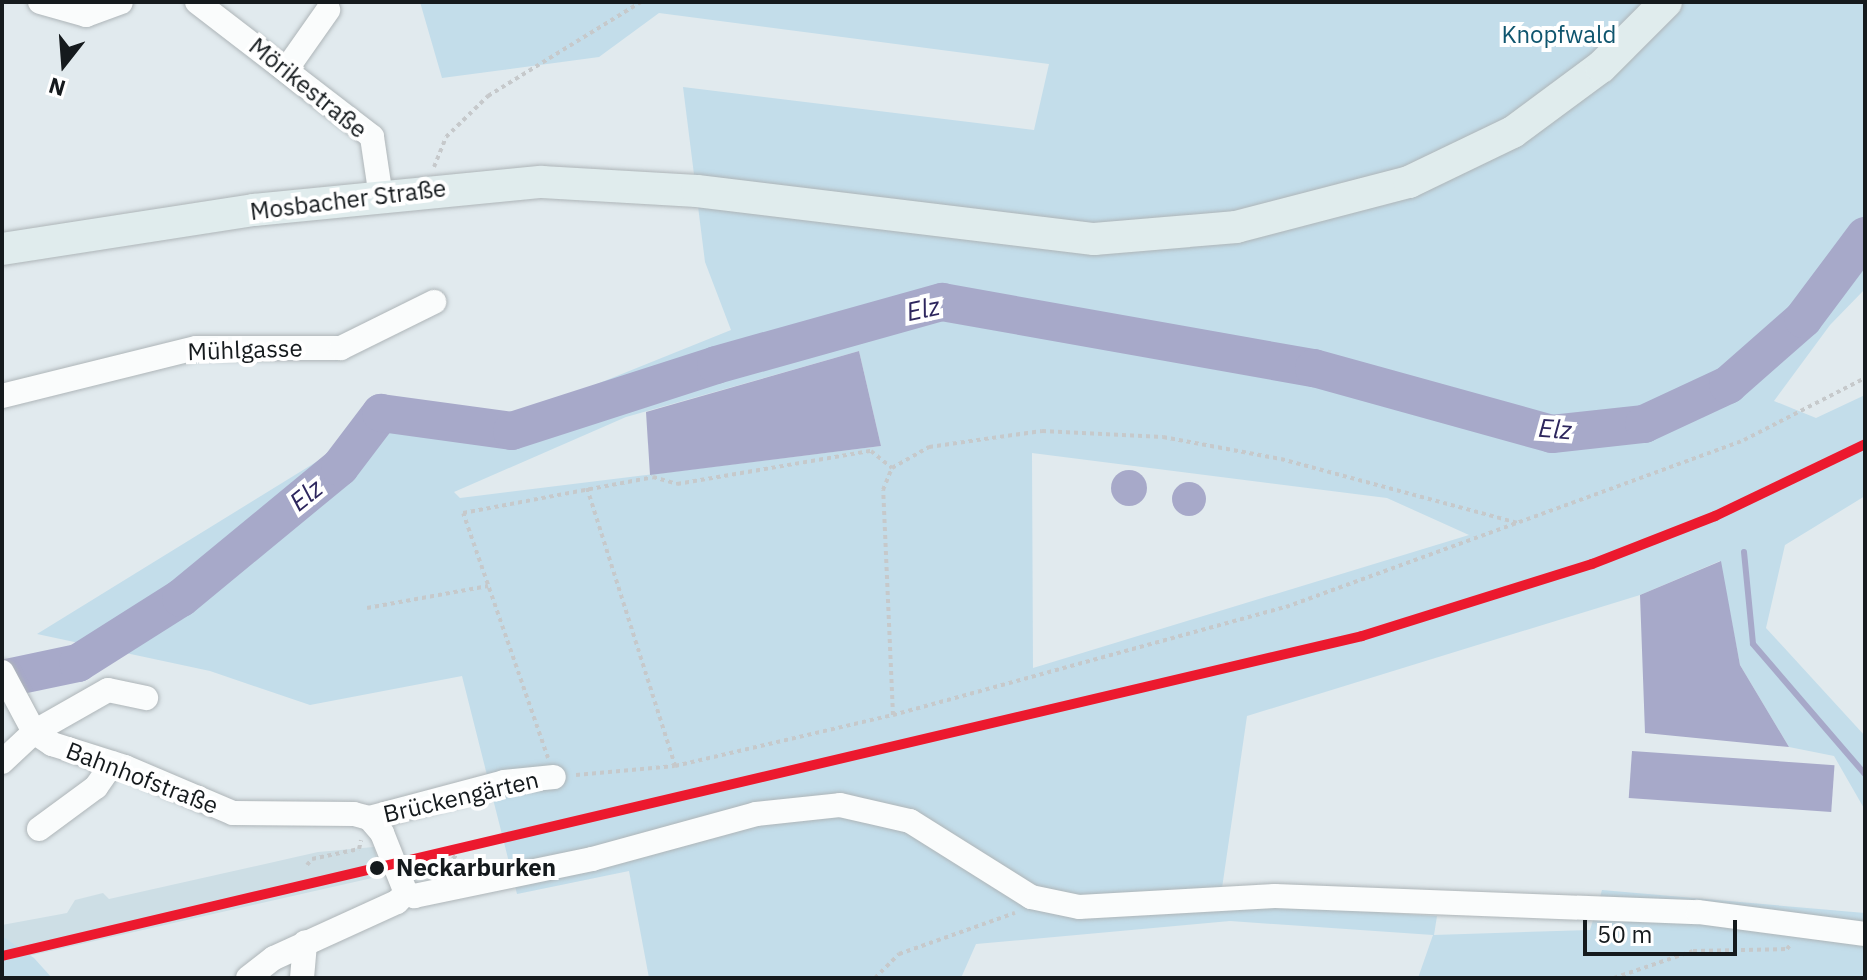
<!DOCTYPE html>
<html>
<head>
<meta charset="utf-8">
<style>
  body { margin:0 }
  #map { position:relative; width:1867px; height:980px; overflow:hidden; background:#e1eaee; font-family:"IBM Plex Sans",sans-serif }
  div>[style] { position:absolute }
  .built>* { inset:0; background:#cddee5 }
  .green>* { inset:0; background:#c3ddea }
  .water>* { inset:0; background:#a7a9c9; transform-origin:0 0 }
  .round { border-radius:50% }
  .stream>* { height:6px; margin:-3px; padding:0 3px; transform-origin:3px; border-radius:3px; background:#a7a9c9 }
  .river>* { height:38px; margin:-19px; padding:0 19px; transform-origin:19px; border-radius:19px; background:#a7a9c9 }
  .path>* { height:4px; margin-top:-2px; transform-origin:0; background:repeating-linear-gradient(90deg,#c6c9cb 0 4px,transparent 0 8px) }
  .roads { filter:drop-shadow(0 0 2px #aeb5b8) drop-shadow(0 0 2px #aeb5b8) }
  .minor>* { height:24px; margin:-12px; padding:0 12px; transform-origin:12px; border-radius:12px; background:#fafcfc }
  .major>* { height:32px; margin:-16px; padding:0 16px; transform-origin:16px; border-radius:16px; background:#e0eced }
  .rail-1>* { height:10px; margin:-5px; padding:0 5px; transform-origin:5px; border-radius:5px; background:#ec192e }
  .dots>* { width:22px; height:22px; translate:-50% -50%; box-sizing:border-box; border:4px solid #fff; border-radius:50% }
  span { translate:-50% -50%; white-space:nowrap; text-align:center; line-height:1.15; -webkit-text-stroke:8px #fff; paint-order:stroke }
  .park-label { font-size:24px; color:#0f556e }
  .street-label { font-size:24px; color:#151a1d }
  .stop-label { font-size:24px; color:#151a1d; font-weight:700 }
  .left { translate:0 -50%; text-align:left }
  .water-label { font-size:26px; color:#2d265d; font-style:italic }
  .frame { position:absolute; inset:0; border:4px solid #151a1d; pointer-events:none }
  .north { position:absolute; left:24px; top:24px; width:80px; height:80px; -webkit-text-stroke:6px #fff; paint-order:stroke; rotate:197deg; font-size:22px; font-weight:700; line-height:32px; text-align:center; color:#151a1d }
  .north::after { content:''; display:block; margin:auto; width:28px; height:36px; background:#151a1d; clip-path:polygon(50% 0,100% 100%,50% 72%,0 100%) }
  .scale { position:absolute; left:1583px; top:920px; width:154px; height:36px; box-sizing:border-box; border:4px solid #151a1d; border-top:0; padding-left:10px; font-size:24px; line-height:28px; white-space:nowrap; color:#151a1d; -webkit-text-stroke:6px #fff; paint-order:stroke }
</style>
</head>
<body>
<div id="map">
  <div class="built">
    <div style="clip-path:polygon(374px 847px,381px 876px,2px 962px,2px 925px,67px 913px,75px 900px,103px 893px,109px 899px,318px 852px)"></div>
  </div>
  <div class="green">
    <div style="clip-path:polygon(evenodd,420px 2px,1865px 2px,1865px 289px,1830px 325px,1774px 401px,1816px 418px,1865px 395px,1865px 496px,1785px 545px,1766px 628px,1865px 736px,1865px 810px,1834px 756px,1789px 747px,1740px 665px,1720px 561px,1640px 595px,1247px 716px,1220px 902px,1437px 916px,1434px 935px,1590px 930px,1602px 890px,1865px 913px,1865px 978px,1418px 978px,1433px 935px,1230px 921px,976px 944px,961px 978px,649px 978px,629px 871px,517px 894px,462px 676px,310px 705px,210px 671px,37px 634px,394px 414px,515px 417px,731px 330px,705px 262px,683px 87px,1034px 130px,1049px 64px,659px 13px,599px 57px,442px 78px,420px 2px,859px 351px,881px 446px,460px 498px,454px 492px,626px 417px,859px 351px,420px 2px,1032px 453px,1387px 498px,1469px 535px,1033px 668px,1032px 453px)"></div>
    <div style="clip-path:polygon(2px 936px,34px 958px,52px 978px,2px 978px)"></div>
  </div>
  <div class="water">
    <div style="clip-path:polygon(859px 351px,881px 446px,650px 475px,646px 412px)"></div>
    <div class="round" style="left:1111px;top:470px;width:36px;height:36px"></div>
    <div class="round" style="left:1172px;top:482px;width:34px;height:34px"></div>
    <div style="clip-path:polygon(1721px 561px,1740px 665px,1789px 747px,1645px 733px,1640px 595px)"></div>
    <div style="left:1632px;top:751px;width:203px;height:47px;rotate:4deg"></div>
  </div>
  <div class="stream">
    <div style="left:1744px;top:552px;width:92px;rotate:84.4deg"></div>
    <div style="left:1753px;top:644px;width:172px;rotate:49.3deg"></div>
  </div>
  <div class="river">
    <div style="left:2px;top:679px;width:78px;rotate:-11.9deg"></div>
    <div style="left:78px;top:663px;width:122px;rotate:-32.3deg"></div>
    <div style="left:181px;top:598px;width:206px;rotate:-39.5deg"></div>
    <div style="left:340px;top:467px;width:68px;rotate:-52.8deg"></div>
    <div style="left:381px;top:413px;width:132px;rotate:7.8deg"></div>
    <div style="left:512px;top:431px;width:214px;rotate:-17.9deg"></div>
    <div style="left:716px;top:365px;width:235px;rotate:-15.6deg"></div>
    <div style="left:942px;top:302px;width:378px;rotate:10.1deg"></div>
    <div style="left:1314px;top:368px;width:247px;rotate:15.5deg"></div>
    <div style="left:1552px;top:434px;width:93px;rotate:-6.2deg"></div>
    <div style="left:1644px;top:424px;width:93px;rotate:-24.9deg"></div>
    <div style="left:1728px;top:385px;width:100px;rotate:-41.3deg"></div>
    <div style="left:1803px;top:319px;width:104px;rotate:-53.2deg"></div>
  </div>
  <div class="path">
    <div style="left:434px;top:167px;width:32px;rotate:-68deg"></div>
    <div style="left:446px;top:137px;width:59px;rotate:-44.3deg"></div>
    <div style="left:488px;top:96px;width:180px;rotate:-31.6deg"></div>
    <div style="left:587px;top:488px;width:292px;rotate:72.4deg"></div>
    <div style="left:367px;top:608px;width:123px;rotate:-10.3deg"></div>
    <div style="left:893px;top:715px;width:225px;rotate:-92.5deg"></div>
    <div style="left:883px;top:490px;width:24px;rotate:-68deg"></div>
    <div style="left:892px;top:468px;width:43px;rotate:-29.6deg"></div>
    <div style="left:929px;top:447px;width:114px;rotate:-8.1deg"></div>
    <div style="left:1042px;top:431px;width:121px;rotate:2.8deg"></div>
    <div style="left:1163px;top:437px;width:120px;rotate:10.6deg"></div>
    <div style="left:1281px;top:459px;width:245px;rotate:15.1deg"></div>
    <div style="left:548px;top:758px;width:259px;rotate:-109.1deg"></div>
    <div style="left:463px;top:513px;width:193px;rotate:-10.7deg"></div>
    <div style="left:653px;top:477px;width:25px;rotate:16deg"></div>
    <div style="left:677px;top:484px;width:197px;rotate:-9.7deg"></div>
    <div style="left:871px;top:451px;width:27px;rotate:39deg"></div>
    <div style="left:576px;top:775px;width:99px;rotate:-5.2deg"></div>
    <div style="left:675px;top:766px;width:224px;rotate:-13.2deg"></div>
    <div style="left:893px;top:715px;width:408px;rotate:-15.4deg"></div>
    <div style="left:1286px;top:607px;width:487px;rotate:-20deg"></div>
    <div style="left:1744px;top:440px;width:136px;rotate:-27.1deg"></div>
    <div style="left:307px;top:865px;width:8px;rotate:-50deg"></div>
    <div style="left:312px;top:859px;width:48px;rotate:-12deg"></div>
    <div style="left:359px;top:849px;width:9px;rotate:-77deg"></div>
    <div style="left:448px;top:865px;width:14px;rotate:-51deg"></div>
    <div style="left:875px;top:978px;width:34px;rotate:-45deg"></div>
    <div style="left:899px;top:954px;width:123px;rotate:-19.5deg"></div>
    <div style="left:1614px;top:978px;width:83px;rotate:-18.9deg"></div>
    <div style="left:1693px;top:951px;width:94px;rotate:-1.2deg"></div>
    <div style="left:1787px;top:949px;width:6px;rotate:-51deg"></div>
  </div>
  <div class="roads">
    <div class="minor">
      <div style="left:40px;top:2px;width:48px;rotate:15.8deg"></div>
      <div style="left:86px;top:15px;width:37px;rotate:-20deg"></div>
      <div style="left:197px;top:2px;width:221px;rotate:37.6deg"></div>
      <div style="left:372px;top:137px;width:61px;rotate:81.5deg"></div>
      <div style="left:288px;top:67px;width:70px;rotate:-54.9deg"></div>
      <div style="left:2px;top:396px;width:200px;rotate:-13.9deg"></div>
      <div style="left:196px;top:348px;width:145px"></div>
      <div style="left:341px;top:348px;width:104px;rotate:-26.3deg"></div>
      <div style="left:2px;top:672px;width:68px;rotate:61.9deg"></div>
      <div style="left:34px;top:732px;width:22px;rotate:34deg"></div>
      <div style="left:52px;top:744px;width:77px;rotate:17.5deg"></div>
      <div style="left:125px;top:767px;width:117px;rotate:23.1deg"></div>
      <div style="left:233px;top:813px;width:121px;rotate:0.5deg"></div>
      <div style="left:354px;top:814px;width:16px;rotate:15deg"></div>
      <div style="left:369px;top:818px;width:20px;rotate:49deg"></div>
      <div style="left:382px;top:833px;width:65px;rotate:68.2deg"></div>
      <div style="left:2px;top:762px;width:44px;rotate:-43.2deg"></div>
      <div style="left:34px;top:732px;width:85px;rotate:-29.6deg"></div>
      <div style="left:108px;top:690px;width:39px;rotate:12deg"></div>
      <div style="left:369px;top:818px;width:140px;rotate:-14.9deg"></div>
      <div style="left:504px;top:782px;width:50px;rotate:-5.7deg"></div>
      <div style="left:39px;top:829px;width:71px;rotate:-36.4deg"></div>
      <div style="left:96px;top:787px;width:29px;rotate:-55deg"></div>
      <div style="left:406px;top:893px;width:9px;rotate:21deg"></div>
      <div style="left:414px;top:896px;width:182px;rotate:-11.7deg"></div>
      <div style="left:592px;top:859px;width:170px;rotate:-15.3deg"></div>
      <div style="left:756px;top:814px;width:84px;rotate:-6.1deg"></div>
      <div style="left:840px;top:805px;width:72px;rotate:12.9deg"></div>
      <div style="left:910px;top:821px;width:143px;rotate:32.1deg"></div>
      <div style="left:1031px;top:897px;width:49px;rotate:11.8deg"></div>
      <div style="left:1079px;top:907px;width:196px;rotate:-3.2deg"></div>
      <div style="left:1275px;top:896px;width:423px;rotate:2.2deg"></div>
      <div style="left:1698px;top:912px;width:168px;rotate:7.5deg"></div>
      <div style="left:248px;top:978px;width:33px;rotate:-38deg"></div>
      <div style="left:274px;top:958px;width:135px;rotate:-24.5deg"></div>
      <div style="left:397px;top:902px;width:13px;rotate:-45deg"></div>
      <div style="left:302px;top:978px;width:36px;rotate:-85deg"></div>
    </div>
    <div class="major">
      <div style="left:2px;top:249px;width:255px;rotate:-8.8deg"></div>
      <div style="left:254px;top:210px;width:289px;rotate:-5.6deg"></div>
      <div style="left:542px;top:182px;width:155px;rotate:3.3deg"></div>
      <div style="left:697px;top:191px;width:400px;rotate:6.9deg"></div>
      <div style="left:1094px;top:239px;width:143px;rotate:-4.8deg"></div>
      <div style="left:1236px;top:227px;width:179px;rotate:-14.6deg"></div>
      <div style="left:1409px;top:182px;width:115px;rotate:-25.7deg"></div>
      <div style="left:1513px;top:132px;width:109px;rotate:-36.5deg"></div>
      <div style="left:1601px;top:67px;width:92px;rotate:-45deg"></div>
    </div>
  </div>
  <div class="rail-1">
    <div style="left:2px;top:956px;width:1397px;rotate:-13.24deg"></div>
    <div style="left:1362px;top:636px;width:241px;rotate:-17.4deg"></div>
    <div style="left:1592px;top:564px;width:132px;rotate:-21.3deg"></div>
    <div style="left:1715px;top:516px;width:166px;rotate:-25.6deg"></div>
  </div>
  <div class="dots">
    <div style="left:377px;top:868px;background:#151a1d"></div>
  </div>
  <div class="park-label">
    <span style="left:1559px;top:35px">Knopfwald</span>
  </div>
  <div class="street-label">
    <span style="left:308px;top:88px;rotate:39deg">Mörikestraße</span>
    <span style="left:348px;top:200px;rotate:-7deg">Mosbacher Straße</span>
    <span style="left:245px;top:350px;rotate:-2deg">Mühlgasse</span>
    <span style="left:142px;top:778px;rotate:21deg">Bahnhofstraße</span>
    <span style="left:461px;top:797px;rotate:-13deg">Brückengärten</span>
  </div>
  <div class="stop-label">
    <span class="left" style="left:396px;top:868px">Neckarburken</span>
  </div>
  <div class="water-label">
    <span style="left:923px;top:309px;rotate:-12deg">Elz</span>
    <span style="left:1555px;top:429px;rotate:4deg">Elz</span>
    <span style="left:306px;top:495px;rotate:-39deg">Elz</span>
  </div>
  <div class="frame"></div>
  <div class="north">N</div>
  <div class="scale">50 m</div>
</div>
</body>
</html>
